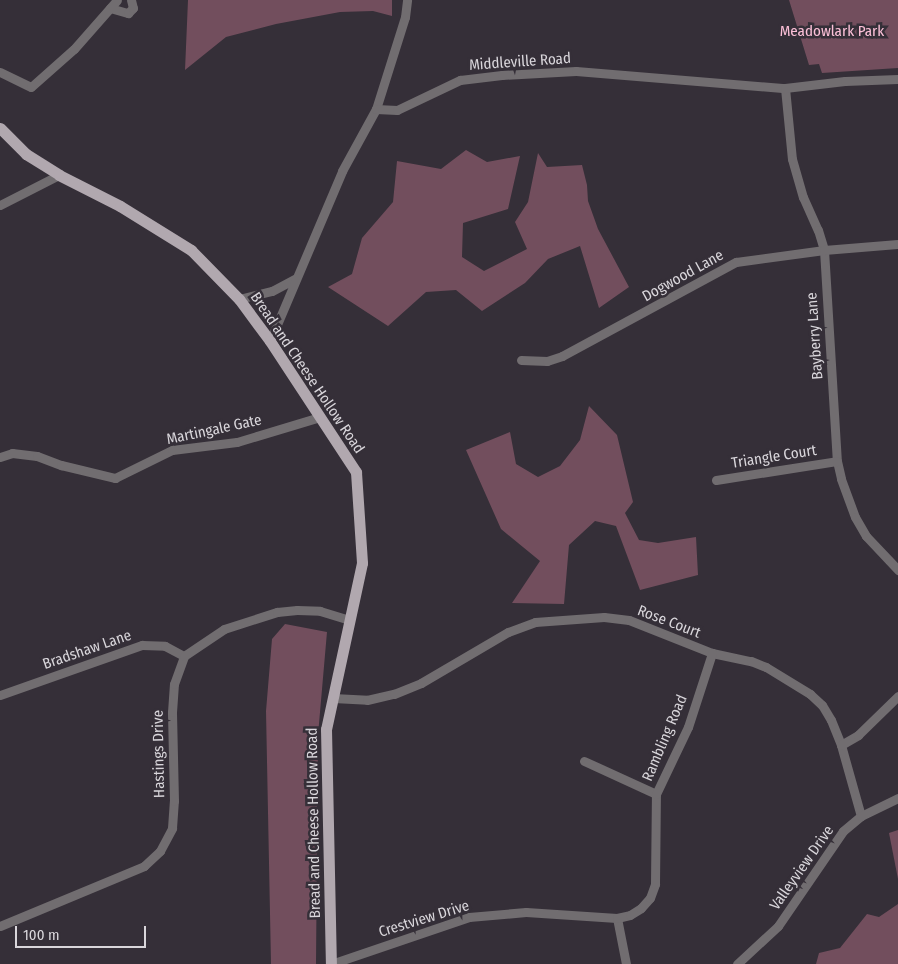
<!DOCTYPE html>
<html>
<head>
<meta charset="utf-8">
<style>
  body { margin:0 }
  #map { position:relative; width:898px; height:964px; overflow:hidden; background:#352f38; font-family:"Fira Sans Condensed",sans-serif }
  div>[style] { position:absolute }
  .green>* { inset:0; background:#724e5d }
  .minor>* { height:9px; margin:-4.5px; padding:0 4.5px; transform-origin:4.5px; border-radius:4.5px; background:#716d70 }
  .major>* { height:11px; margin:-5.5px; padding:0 5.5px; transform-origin:5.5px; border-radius:5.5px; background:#b1a8af }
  span { translate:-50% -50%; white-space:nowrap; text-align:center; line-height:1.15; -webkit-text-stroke:5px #352f38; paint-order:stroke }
  .park-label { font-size:15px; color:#fcc0d8 }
  .street-label { font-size:15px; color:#d9d6db }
  .scale { position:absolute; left:15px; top:926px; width:131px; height:22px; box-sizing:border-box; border:2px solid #d9d6db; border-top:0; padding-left:6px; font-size:15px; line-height:18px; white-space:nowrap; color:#d9d6db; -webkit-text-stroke:4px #352f38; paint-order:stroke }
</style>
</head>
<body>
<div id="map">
  <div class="green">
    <div style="clip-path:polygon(188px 0,392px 0,392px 16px,373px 11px,340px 12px,276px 24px,226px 37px,185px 70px)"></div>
    <div style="clip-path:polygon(789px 0,898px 0,898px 68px,822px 73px,819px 64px,809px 65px)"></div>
    <div style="clip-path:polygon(466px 150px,487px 162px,520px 156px,508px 209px,463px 223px,462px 257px,484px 271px,527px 249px,515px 222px,528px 202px,538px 153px,547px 167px,582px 165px,587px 185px,588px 201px,598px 229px,629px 287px,599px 308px,580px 246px,548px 259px,525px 283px,482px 311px,456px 290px,426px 292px,388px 326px,328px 287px,352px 274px,362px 238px,393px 202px,397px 161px,441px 169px)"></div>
    <div style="clip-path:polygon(589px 406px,617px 435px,633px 502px,625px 513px,639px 540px,658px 543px,696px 537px,698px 575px,640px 590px,616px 526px,595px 521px,569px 545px,564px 604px,512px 603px,540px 561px,501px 529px,466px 450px,510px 432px,516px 464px,538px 477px,560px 466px,580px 440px)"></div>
    <div style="clip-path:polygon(285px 624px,327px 632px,318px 735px,316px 964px,271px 964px,266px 711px,272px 639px)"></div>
    <div style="clip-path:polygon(898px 830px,898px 879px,889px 833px)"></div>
    <div style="clip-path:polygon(898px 904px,898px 964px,816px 964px,819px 953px,840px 948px,867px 914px,879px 917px)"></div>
  </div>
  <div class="minor">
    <div style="left:110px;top:8px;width:19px;rotate:16deg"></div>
    <div style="left:128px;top:13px;width:7px;rotate:-45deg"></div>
    <div style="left:133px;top:8px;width:8px;rotate:-104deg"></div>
    <div style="left:0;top:72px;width:34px;rotate:26deg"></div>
    <div style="left:31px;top:87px;width:57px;rotate:-41.5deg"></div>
    <div style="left:74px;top:49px;width:65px;rotate:-48.7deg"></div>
    <div style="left:785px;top:88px;width:71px;rotate:84.4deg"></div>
    <div style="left:792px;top:159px;width:40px;rotate:74deg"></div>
    <div style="left:803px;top:197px;width:36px;rotate:66deg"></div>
    <div style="left:818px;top:230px;width:21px;rotate:73deg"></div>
    <div style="left:824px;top:250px;width:211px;rotate:86.5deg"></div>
    <div style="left:837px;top:461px;width:18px;rotate:77deg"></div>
    <div style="left:841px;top:479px;width:40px;rotate:69.8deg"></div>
    <div style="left:855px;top:517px;width:22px;rotate:60deg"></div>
    <div style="left:866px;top:536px;width:47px;rotate:46.7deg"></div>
    <div style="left:376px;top:109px;width:96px;rotate:-72.5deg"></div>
    <div style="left:405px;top:17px;width:17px;rotate:-83deg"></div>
    <div style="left:0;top:205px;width:66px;rotate:-27deg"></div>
    <div style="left:239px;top:299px;width:34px;rotate:-14deg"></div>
    <div style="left:272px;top:291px;width:26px;rotate:-28deg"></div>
    <div style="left:270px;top:341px;width:185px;rotate:-67deg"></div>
    <div style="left:342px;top:171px;width:71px;rotate:-61.3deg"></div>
    <div style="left:376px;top:109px;width:21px;rotate:3deg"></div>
    <div style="left:397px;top:110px;width:70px;rotate:-25.5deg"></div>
    <div style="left:460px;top:80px;width:42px;rotate:-6.8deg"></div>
    <div style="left:502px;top:75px;width:74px;rotate:-3.1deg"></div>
    <div style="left:576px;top:71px;width:210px;rotate:4.7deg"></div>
    <div style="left:785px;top:88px;width:60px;rotate:-6.7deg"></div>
    <div style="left:845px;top:81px;width:53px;rotate:-2.2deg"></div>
    <div style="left:521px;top:360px;width:26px;rotate:2deg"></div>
    <div style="left:547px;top:361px;width:16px;rotate:-18deg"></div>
    <div style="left:562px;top:356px;width:198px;rotate:-28.4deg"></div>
    <div style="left:736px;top:262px;width:89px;rotate:-7.8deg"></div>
    <div style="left:824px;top:250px;width:74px;rotate:-4.6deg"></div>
    <div style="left:0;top:457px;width:13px;rotate:-18deg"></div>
    <div style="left:12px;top:453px;width:25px;rotate:7deg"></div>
    <div style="left:37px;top:456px;width:26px;rotate:21deg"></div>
    <div style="left:61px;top:465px;width:56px;rotate:13.5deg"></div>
    <div style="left:115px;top:478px;width:64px;rotate:-26.2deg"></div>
    <div style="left:172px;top:450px;width:65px;rotate:-7deg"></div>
    <div style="left:237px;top:442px;width:87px;rotate:-16.8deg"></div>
    <div style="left:716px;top:480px;width:122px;rotate:-8.9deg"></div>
    <div style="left:0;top:695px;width:151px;rotate:-19.4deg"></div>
    <div style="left:142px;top:645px;width:23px;rotate:2deg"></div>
    <div style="left:165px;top:646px;width:21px;rotate:28deg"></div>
    <div style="left:333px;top:698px;width:34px;rotate:3deg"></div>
    <div style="left:367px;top:700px;width:28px;rotate:-13deg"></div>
    <div style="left:394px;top:694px;width:29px;rotate:-22deg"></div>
    <div style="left:421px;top:683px;width:101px;rotate:-30.4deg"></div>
    <div style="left:508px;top:632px;width:29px;rotate:-20deg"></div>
    <div style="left:535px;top:622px;width:69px;rotate:-4.1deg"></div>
    <div style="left:604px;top:617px;width:25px;rotate:7deg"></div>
    <div style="left:629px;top:620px;width:89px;rotate:21.7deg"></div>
    <div style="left:712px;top:653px;width:40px;rotate:12deg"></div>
    <div style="left:751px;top:661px;width:16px;rotate:22deg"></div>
    <div style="left:766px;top:667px;width:52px;rotate:31.5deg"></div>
    <div style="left:810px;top:694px;width:16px;rotate:43deg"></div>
    <div style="left:822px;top:705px;width:17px;rotate:59deg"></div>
    <div style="left:831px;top:720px;width:27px;rotate:68deg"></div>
    <div style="left:841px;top:745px;width:74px;rotate:74.3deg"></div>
    <div style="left:841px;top:745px;width:20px;rotate:-30deg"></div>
    <div style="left:858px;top:735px;width:56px;rotate:-44.3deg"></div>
    <div style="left:584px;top:761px;width:79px;rotate:24.6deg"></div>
    <div style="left:617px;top:918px;width:47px;rotate:78.9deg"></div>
    <div style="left:0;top:926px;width:156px;rotate:-22.6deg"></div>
    <div style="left:144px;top:866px;width:22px;rotate:-43deg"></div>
    <div style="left:160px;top:851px;width:26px;rotate:-62deg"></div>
    <div style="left:172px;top:828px;width:27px;rotate:-86deg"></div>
    <div style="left:174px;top:801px;width:89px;rotate:-91.3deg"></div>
    <div style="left:172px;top:712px;width:28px;rotate:-86deg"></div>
    <div style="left:174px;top:684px;width:30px;rotate:-70deg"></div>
    <div style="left:184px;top:656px;width:48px;rotate:-34deg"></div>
    <div style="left:224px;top:629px;width:56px;rotate:-17.8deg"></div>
    <div style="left:277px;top:612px;width:20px;rotate:-6deg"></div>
    <div style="left:297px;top:610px;width:23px;rotate:2deg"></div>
    <div style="left:320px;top:611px;width:30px;rotate:17deg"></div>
    <div style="left:331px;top:964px;width:146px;rotate:-18.8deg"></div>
    <div style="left:469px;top:917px;width:57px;rotate:-5deg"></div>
    <div style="left:526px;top:912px;width:91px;rotate:3.8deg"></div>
    <div style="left:617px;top:918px;width:13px;rotate:-13deg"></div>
    <div style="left:630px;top:915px;width:13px;rotate:-32deg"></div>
    <div style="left:641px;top:908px;width:13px;rotate:-48deg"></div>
    <div style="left:650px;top:898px;width:15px;rotate:-70deg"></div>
    <div style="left:655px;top:884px;width:90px;rotate:-89.4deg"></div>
    <div style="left:656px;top:794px;width:74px;rotate:-64.5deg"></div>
    <div style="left:688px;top:727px;width:78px;rotate:-72deg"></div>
    <div style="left:737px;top:964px;width:56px;rotate:-42.8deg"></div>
    <div style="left:778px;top:926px;width:115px;rotate:-55.6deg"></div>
    <div style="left:843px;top:831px;width:23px;rotate:-40deg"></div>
    <div style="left:861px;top:816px;width:41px;rotate:-25.9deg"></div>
  </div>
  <div class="major">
    <div style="left:0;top:128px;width:37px;rotate:45deg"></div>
    <div style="left:26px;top:154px;width:39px;rotate:32deg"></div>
    <div style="left:59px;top:175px;width:68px;rotate:26.9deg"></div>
    <div style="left:120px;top:206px;width:84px;rotate:31.8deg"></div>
    <div style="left:191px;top:250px;width:69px;rotate:45.6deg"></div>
    <div style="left:239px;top:299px;width:52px;rotate:53.6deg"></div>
    <div style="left:270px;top:341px;width:157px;rotate:56.7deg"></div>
    <div style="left:356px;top:472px;width:91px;rotate:86.2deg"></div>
    <div style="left:362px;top:563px;width:170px;rotate:102.2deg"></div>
    <div style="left:326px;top:729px;width:235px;rotate:88.8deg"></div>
  </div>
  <div class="park-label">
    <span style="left:832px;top:32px">Meadowlark Park</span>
  </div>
  <div class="street-label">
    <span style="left:520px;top:62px;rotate:-4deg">Middleville Road</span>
    <span style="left:683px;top:276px;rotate:-29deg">Dogwood Lane</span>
    <span style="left:815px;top:336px;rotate:-94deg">Bayberry Lane</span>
    <span style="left:307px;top:373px;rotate:56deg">Bread and Cheese Hollow Road</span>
    <span style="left:214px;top:430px;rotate:-12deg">Martingale Gate</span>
    <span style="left:774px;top:457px;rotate:-9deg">Triangle Court</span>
    <span style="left:669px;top:622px;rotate:21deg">Rose Court</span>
    <span style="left:87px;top:650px;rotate:-19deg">Bradshaw Lane</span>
    <span style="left:665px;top:738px;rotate:-67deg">Rambling Road</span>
    <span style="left:159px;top:754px;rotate:-91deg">Hastings Drive</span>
    <span style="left:314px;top:823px;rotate:-91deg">Bread and Cheese Hollow Road</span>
    <span style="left:802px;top:868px;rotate:-55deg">Valleyview Drive</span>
    <span style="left:424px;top:919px;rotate:-17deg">Crestview Drive</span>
  </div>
  <div class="scale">100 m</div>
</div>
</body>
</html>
